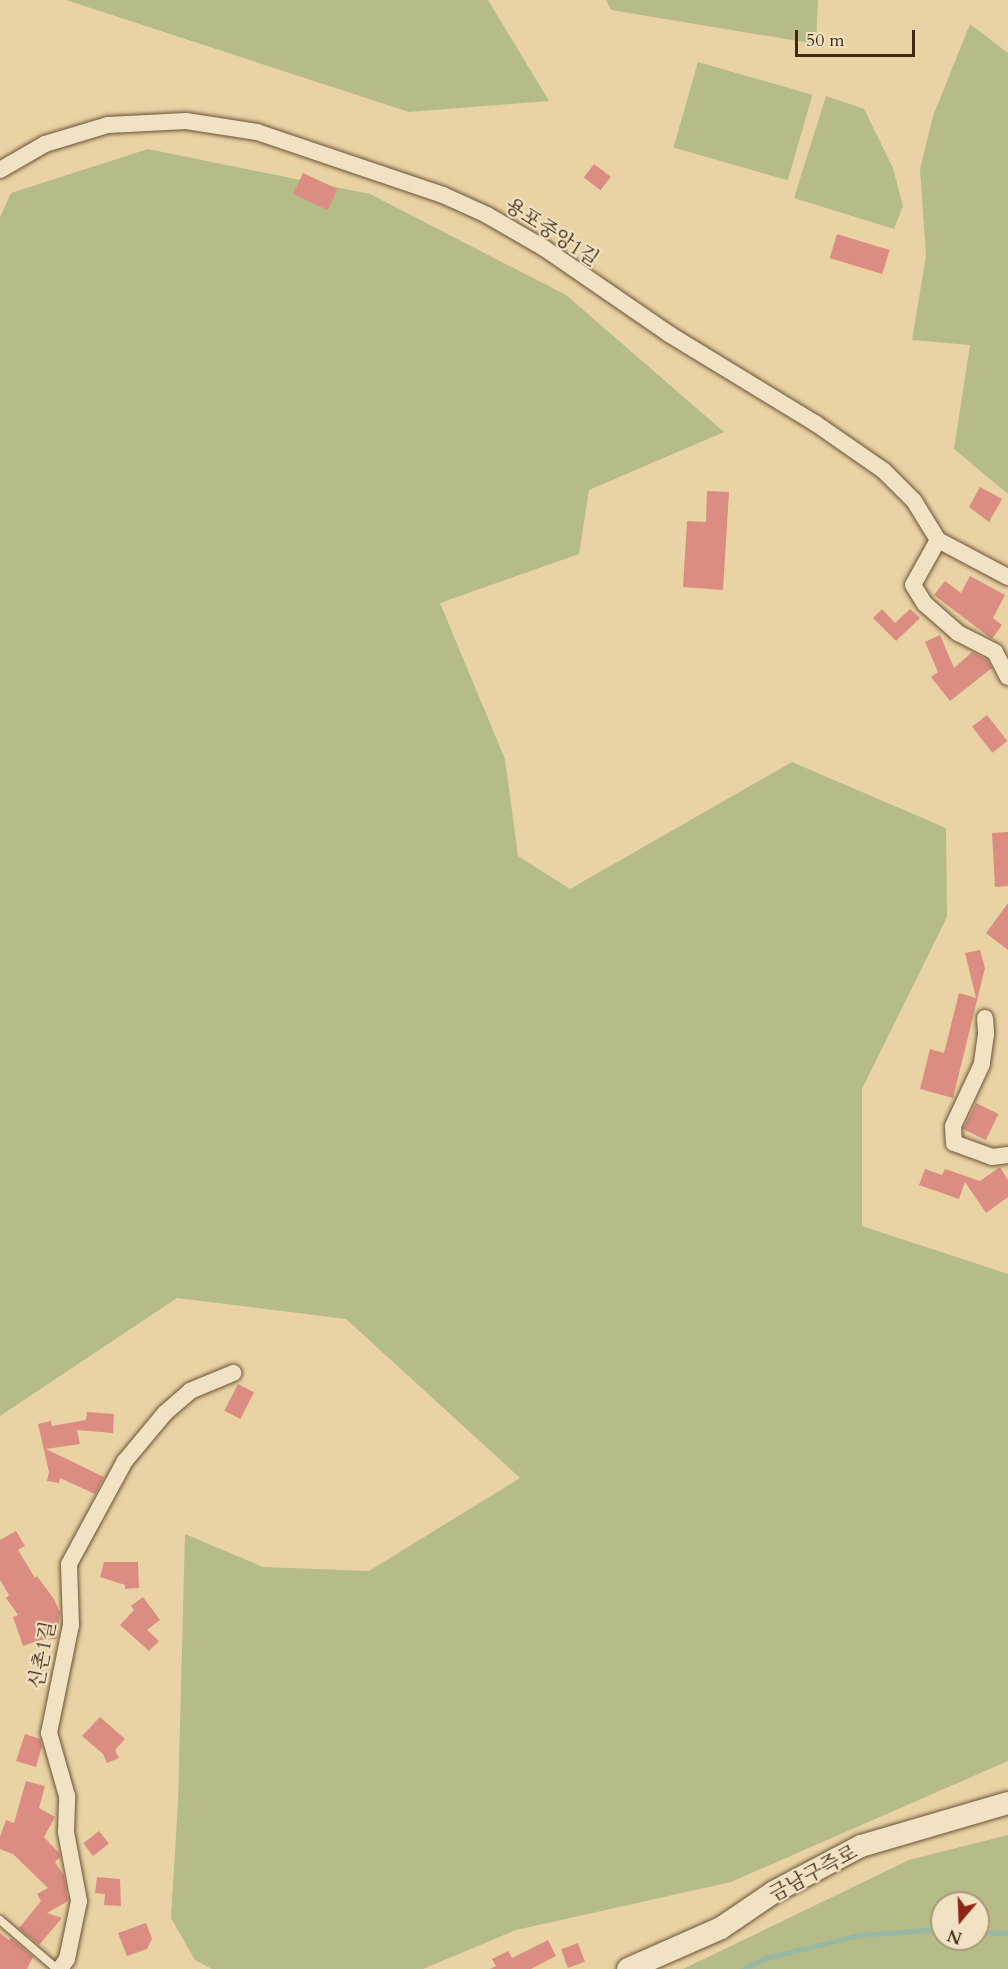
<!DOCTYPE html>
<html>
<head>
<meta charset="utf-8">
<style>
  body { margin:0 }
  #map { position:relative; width:1008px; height:1969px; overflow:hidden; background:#e9d3a5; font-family:Cardo,"Noto Serif KR",serif }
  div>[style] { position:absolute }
  .green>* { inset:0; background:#b5bc87; transform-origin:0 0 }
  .stream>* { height:4.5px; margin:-2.25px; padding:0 2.25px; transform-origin:2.25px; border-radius:2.25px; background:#97b8a5 }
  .building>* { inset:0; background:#db8d81; transform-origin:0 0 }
  .roads { filter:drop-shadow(0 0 2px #6a5336) drop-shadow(0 0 2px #6a5336) }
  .service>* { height:8px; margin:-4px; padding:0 4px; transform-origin:4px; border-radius:4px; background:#f1e2c4 }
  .minor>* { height:16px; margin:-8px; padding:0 8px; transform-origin:8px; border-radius:8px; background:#f1e2c4 }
  .secondary>* { height:22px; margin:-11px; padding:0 11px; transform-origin:11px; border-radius:11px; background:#f1e2c4 }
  span { translate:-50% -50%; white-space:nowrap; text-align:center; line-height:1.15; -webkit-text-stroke:4.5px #f1e2c4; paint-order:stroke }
  .street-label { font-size:20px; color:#402811 }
  .north { position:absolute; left:930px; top:1891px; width:60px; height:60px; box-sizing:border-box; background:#f1e2c4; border:2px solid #aa987c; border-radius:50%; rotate:199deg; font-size:16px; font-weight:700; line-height:24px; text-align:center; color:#402811 }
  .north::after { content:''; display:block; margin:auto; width:21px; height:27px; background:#8f2418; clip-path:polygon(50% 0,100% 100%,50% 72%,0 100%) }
  .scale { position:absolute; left:795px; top:30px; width:120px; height:27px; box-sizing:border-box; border:3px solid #402811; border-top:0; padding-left:8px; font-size:18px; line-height:21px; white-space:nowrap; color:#402811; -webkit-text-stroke:4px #f1e2c4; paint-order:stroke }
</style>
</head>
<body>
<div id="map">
  <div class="green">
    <div style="clip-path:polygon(66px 0,488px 0,549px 101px,409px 112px)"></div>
    <div style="clip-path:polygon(606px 0,818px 0,816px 44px,611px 10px)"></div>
    <div style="clip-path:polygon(970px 24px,1008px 53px,1008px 494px,954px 449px,970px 345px,912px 340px,926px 256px,920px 169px,933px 116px)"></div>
    <div style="left:698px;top:62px;width:119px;height:89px;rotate:16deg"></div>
    <div style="clip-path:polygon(826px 96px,864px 109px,893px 168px,903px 206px,894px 229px,794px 198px)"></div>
    <div style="clip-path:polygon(148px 149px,370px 194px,566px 295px,724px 432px,589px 490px,579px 554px,440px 603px,505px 759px,518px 856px,570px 889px,792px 762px,946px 828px,947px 917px,862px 1089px,862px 1226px,1008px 1274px,1008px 1761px,731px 1882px,516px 1930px,423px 1969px,212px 1969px,195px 1960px,171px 1918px,178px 1801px,185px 1534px,263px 1567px,369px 1571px,520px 1478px,346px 1319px,177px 1298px,0 1416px,0 217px,11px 193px)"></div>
    <div style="clip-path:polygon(evenodd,1008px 1835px,1008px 1969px,683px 1969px,909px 1860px,1008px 1835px,942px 1903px,978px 1903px,978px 1939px,942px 1939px,942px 1903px)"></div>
  </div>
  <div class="stream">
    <div style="left:978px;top:1932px;width:30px;rotate:2deg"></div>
    <div style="left:743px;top:1969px;width:25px;rotate:-26deg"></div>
    <div style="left:766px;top:1958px;width:96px;rotate:-13.9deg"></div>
    <div style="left:859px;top:1935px;width:83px;rotate:-4.1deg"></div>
  </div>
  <div class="building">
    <div style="left:594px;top:164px;width:21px;height:17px;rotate:37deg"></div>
    <div style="left:303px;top:173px;width:38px;height:23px;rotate:25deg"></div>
    <div style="left:837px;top:234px;width:55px;height:25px;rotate:17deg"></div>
    <div style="clip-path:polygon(980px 487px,1002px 499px,989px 522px,969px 507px)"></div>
    <div style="clip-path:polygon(707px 491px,729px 492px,723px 590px,683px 587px,687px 521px,706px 522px)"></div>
    <div style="clip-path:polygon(970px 576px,1005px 595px,993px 618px,1002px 625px,992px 639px,934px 595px,945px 581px,961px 593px)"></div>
    <div style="clip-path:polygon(882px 609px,895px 623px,910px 609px,920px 618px,896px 641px,873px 618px)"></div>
    <div style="clip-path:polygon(940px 635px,954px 668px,972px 652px,987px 660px,992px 668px,950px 701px,931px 677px,938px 672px,925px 642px)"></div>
    <div style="left:987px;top:715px;width:33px;height:19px;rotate:52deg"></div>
    <div style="clip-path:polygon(1008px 832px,1008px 886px,995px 887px,992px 833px)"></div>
    <div style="clip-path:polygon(1008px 903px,1008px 950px,986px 933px)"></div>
    <div style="clip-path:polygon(980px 950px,985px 968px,953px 1098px,920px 1089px,930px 1049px,944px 1053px,959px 993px,976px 998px,965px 953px)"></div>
    <div style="left:976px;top:1103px;width:25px;height:29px;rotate:26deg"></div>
    <div style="clip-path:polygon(1000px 1167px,1008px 1180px,1008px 1197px,986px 1213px,965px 1182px,959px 1199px,919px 1185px,925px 1169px,942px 1175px,945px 1169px,980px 1181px)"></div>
    <div style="left:238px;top:1384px;width:18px;height:30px;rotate:27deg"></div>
    <div style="clip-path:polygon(87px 1412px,114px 1414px,113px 1433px,77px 1430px,80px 1444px,46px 1449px,104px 1477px,95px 1494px,60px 1478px,59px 1483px,47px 1481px,49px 1472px,38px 1424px,51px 1421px,52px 1426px,86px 1420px)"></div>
    <div style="clip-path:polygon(16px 1531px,25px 1546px,18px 1550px,35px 1578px,37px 1576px,54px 1599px,60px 1613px,57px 1639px,40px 1640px,23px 1646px,13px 1617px,18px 1615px,6px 1598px,9px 1595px,0 1580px,0 1540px)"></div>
    <div style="clip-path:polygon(104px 1562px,138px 1562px,139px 1588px,125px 1589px,125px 1585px,100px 1577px)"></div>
    <div style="clip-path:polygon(143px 1597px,160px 1620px,147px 1630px,159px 1641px,149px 1651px,120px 1625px,134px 1610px,131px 1606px)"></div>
    <div style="clip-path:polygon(100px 1717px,125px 1739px,115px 1750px,119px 1758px,107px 1763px,103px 1754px,82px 1736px)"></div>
    <div style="clip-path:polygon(25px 1734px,40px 1739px,42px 1746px,36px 1767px,16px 1761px)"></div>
    <div style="clip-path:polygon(26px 1781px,45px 1786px,39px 1808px,55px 1817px,44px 1837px,59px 1853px,60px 1857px,55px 1862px,64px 1876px,68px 1901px,47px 1913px,62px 1918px,39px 1945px,19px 1928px,41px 1901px,37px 1894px,48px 1888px,13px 1854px,0 1849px,0 1837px,6px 1820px,14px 1823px)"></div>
    <div style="left:99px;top:1831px;width:16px;height:20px;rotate:52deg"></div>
    <div style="clip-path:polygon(97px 1877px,120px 1879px,121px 1906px,104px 1905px,105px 1894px,95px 1893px)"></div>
    <div style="clip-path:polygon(146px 1923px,152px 1939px,147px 1949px,127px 1956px,118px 1933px)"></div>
    <div style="clip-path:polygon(0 1933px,9px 1940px,11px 1938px,33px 1957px,27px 1969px,0 1969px)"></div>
    <div style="clip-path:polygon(548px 1940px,556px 1956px,531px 1969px,490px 1969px,496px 1966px,492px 1959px,508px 1951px,512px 1958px)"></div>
    <div style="left:578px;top:1943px;width:20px;height:18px;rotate:70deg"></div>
  </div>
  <div class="roads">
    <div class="service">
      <div style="left:0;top:1920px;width:75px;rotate:40.7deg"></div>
    </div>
    <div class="minor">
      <div style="left:0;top:170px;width:52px;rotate:-30deg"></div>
      <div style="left:45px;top:144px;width:66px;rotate:-16.8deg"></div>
      <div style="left:108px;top:125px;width:78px;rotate:-2.9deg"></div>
      <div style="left:186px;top:121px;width:72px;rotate:8.8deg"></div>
      <div style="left:257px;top:132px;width:196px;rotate:18.7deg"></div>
      <div style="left:443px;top:195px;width:48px;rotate:24.4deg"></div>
      <div style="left:487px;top:215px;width:66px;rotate:30.1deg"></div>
      <div style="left:544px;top:248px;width:152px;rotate:34.5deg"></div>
      <div style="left:669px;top:334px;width:171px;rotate:31.4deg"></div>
      <div style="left:815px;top:423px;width:84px;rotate:34.8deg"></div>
      <div style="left:884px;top:471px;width:42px;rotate:45deg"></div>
      <div style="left:914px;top:501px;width:46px;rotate:58.4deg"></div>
      <div style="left:938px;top:540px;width:79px;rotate:27.9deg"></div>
      <div style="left:938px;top:540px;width:51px;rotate:119.1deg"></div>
      <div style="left:913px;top:585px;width:22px;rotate:58deg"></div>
      <div style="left:925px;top:604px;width:44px;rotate:41.3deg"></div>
      <div style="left:958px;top:633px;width:42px;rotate:27.2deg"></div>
      <div style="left:995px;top:652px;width:28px;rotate:63deg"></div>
      <div style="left:985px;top:1018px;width:16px;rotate:86deg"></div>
      <div style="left:986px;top:1034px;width:30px;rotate:98deg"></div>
      <div style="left:982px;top:1064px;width:68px;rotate:115.1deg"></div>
      <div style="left:953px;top:1126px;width:17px;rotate:87deg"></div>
      <div style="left:954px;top:1143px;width:40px;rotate:20.2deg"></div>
      <div style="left:992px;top:1157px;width:16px;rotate:-7deg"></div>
      <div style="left:60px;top:1969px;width:12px;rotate:-55deg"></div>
      <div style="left:67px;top:1959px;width:59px;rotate:-78.3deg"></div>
      <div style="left:79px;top:1901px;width:70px;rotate:-100.7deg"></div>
      <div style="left:66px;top:1832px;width:36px;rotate:-88deg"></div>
      <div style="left:67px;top:1796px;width:66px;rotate:-105.9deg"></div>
      <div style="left:49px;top:1733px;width:110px;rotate:-78.5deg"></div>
      <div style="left:71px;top:1625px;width:61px;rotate:-91.9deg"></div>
      <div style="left:69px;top:1564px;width:117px;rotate:-61.5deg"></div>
      <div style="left:125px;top:1461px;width:62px;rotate:-50.2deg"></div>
      <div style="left:165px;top:1413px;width:33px;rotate:-41deg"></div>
      <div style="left:190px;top:1391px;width:47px;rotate:-22.7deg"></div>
    </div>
    <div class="secondary">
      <div style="left:628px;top:1969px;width:102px;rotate:-23.8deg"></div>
      <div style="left:721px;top:1928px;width:64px;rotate:-34.2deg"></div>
      <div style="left:774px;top:1892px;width:98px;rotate:-27.9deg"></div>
      <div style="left:861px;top:1846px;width:153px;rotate:-16.3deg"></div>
    </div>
  </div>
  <div class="street-label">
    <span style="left:552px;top:232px;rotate:33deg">용포중앙1길</span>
    <span style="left:42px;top:1655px;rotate:-79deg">신촌1길</span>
    <span style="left:813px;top:1873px;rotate:-28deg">금남구즉로</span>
  </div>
  <div class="north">N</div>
  <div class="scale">50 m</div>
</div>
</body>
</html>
